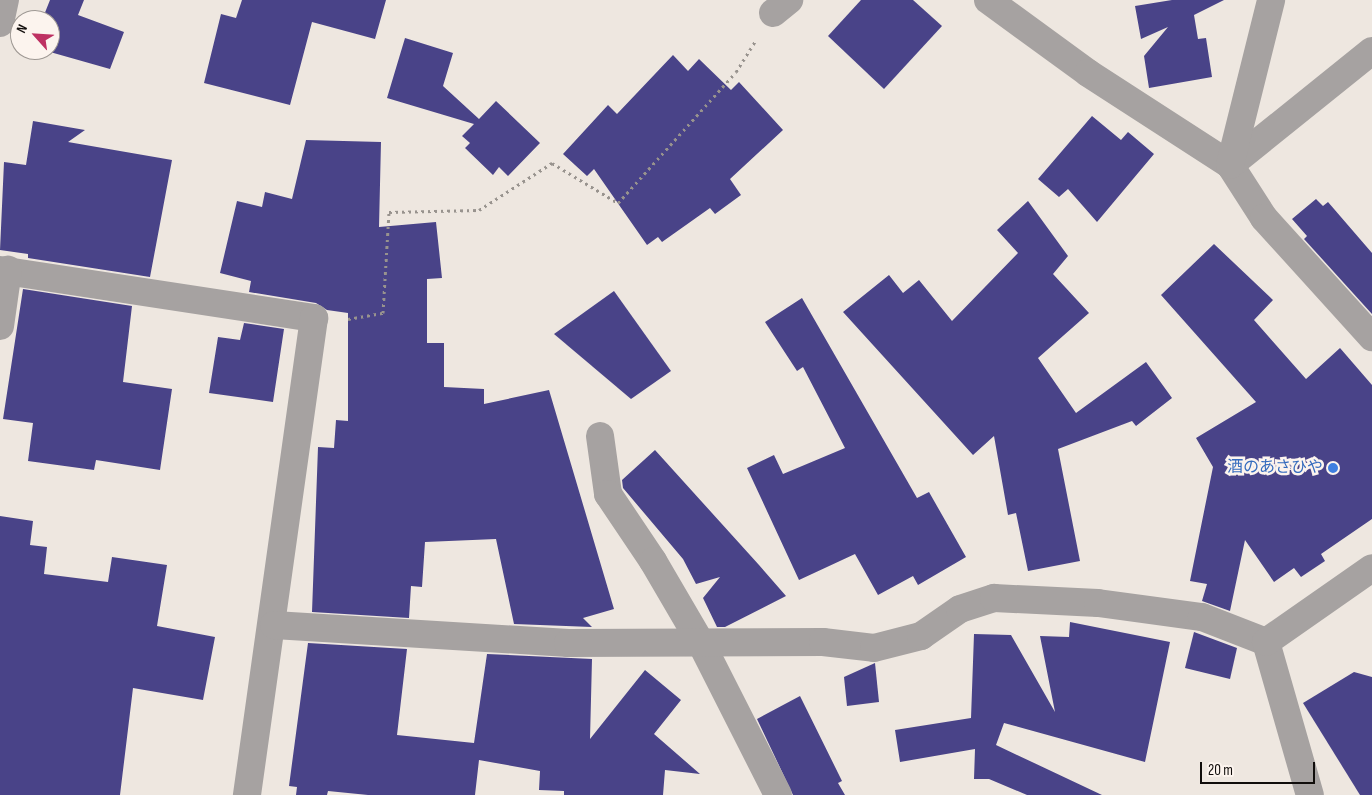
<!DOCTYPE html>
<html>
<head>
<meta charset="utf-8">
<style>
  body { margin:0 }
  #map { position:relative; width:1372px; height:795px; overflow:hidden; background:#eee7e0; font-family:"Sofia Sans Condensed","Noto Sans JP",sans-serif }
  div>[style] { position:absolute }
  .building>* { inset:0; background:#494388 }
  .path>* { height:3px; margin-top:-1.5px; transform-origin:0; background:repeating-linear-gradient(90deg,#98938e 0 2.5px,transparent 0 6.5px) }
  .minor>* { height:28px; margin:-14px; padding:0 14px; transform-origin:14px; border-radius:14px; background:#a6a2a1 }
  .dots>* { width:14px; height:14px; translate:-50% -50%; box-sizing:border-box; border:2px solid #fcf4ee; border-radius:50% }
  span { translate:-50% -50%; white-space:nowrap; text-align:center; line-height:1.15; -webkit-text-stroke:5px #fcf4ee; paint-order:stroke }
  .shop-label { font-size:16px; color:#366cbe }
  .right { translate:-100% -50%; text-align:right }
  .north { position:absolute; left:10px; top:10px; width:50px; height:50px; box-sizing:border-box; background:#fcf4ee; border:1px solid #9e9893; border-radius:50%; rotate:296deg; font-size:14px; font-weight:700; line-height:20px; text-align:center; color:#100d0b }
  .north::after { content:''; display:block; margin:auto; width:18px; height:22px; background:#be3162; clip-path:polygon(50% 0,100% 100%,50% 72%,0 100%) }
  .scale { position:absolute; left:1200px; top:762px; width:115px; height:22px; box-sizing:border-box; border:2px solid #100d0b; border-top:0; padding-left:6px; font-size:15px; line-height:18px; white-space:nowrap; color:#100d0b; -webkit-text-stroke:4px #fcf4ee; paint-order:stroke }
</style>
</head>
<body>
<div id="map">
  <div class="building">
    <div style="clip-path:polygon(50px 0,84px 0,78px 15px,124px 32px,110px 69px,43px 50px,50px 50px,50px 20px,42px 20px)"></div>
    <div style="clip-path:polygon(242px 0,386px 0,375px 39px,312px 22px,290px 105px,204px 83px,221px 14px,236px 18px)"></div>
    <div style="clip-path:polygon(861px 0,913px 0,942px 26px,884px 89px,828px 36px)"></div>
    <div style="clip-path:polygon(1172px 0,1224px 0,1194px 15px,1198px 39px,1206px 38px,1212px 77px,1149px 88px,1144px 56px,1168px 27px,1141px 39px,1135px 6px)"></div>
    <div style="clip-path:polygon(405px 38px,453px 53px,443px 86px,479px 119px,496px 101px,540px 143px,508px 176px,499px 167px,493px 175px,465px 148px,470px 143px,462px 136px,474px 124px,387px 98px)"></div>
    <div style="clip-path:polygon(673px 55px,688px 71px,699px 59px,731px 90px,739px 82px,783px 130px,730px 179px,741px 195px,715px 214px,710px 208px,662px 242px,658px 237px,647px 245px,594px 169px,587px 176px,563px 154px,608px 105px,617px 114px)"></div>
    <div style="clip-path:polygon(1092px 116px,1121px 140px,1128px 132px,1154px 154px,1097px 222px,1068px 189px,1059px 197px,1038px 179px)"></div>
    <div style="clip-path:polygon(33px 121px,85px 130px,68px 142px,172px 160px,150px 277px,28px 258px,28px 254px,0 250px,4px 162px,26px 165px)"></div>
    <div style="clip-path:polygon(306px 140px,381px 142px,379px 227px,436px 222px,442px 278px,427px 279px,427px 343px,444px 343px,444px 387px,484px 389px,484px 404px,549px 390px,614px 609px,583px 618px,592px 627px,514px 624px,496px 539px,425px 542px,422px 587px,411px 586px,409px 618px,312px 612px,318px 447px,334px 448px,336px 420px,348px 421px,348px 313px,327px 310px,316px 303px,249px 292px,251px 281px,220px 273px,237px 201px,262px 207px,265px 192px,292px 199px)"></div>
    <div style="clip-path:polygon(1316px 199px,1323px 206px,1328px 202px,1372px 253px,1372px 314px,1304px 239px,1307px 236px,1292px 219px)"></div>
    <div style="clip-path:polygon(1028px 201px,1068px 256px,1053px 274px,1089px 313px,1038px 358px,1076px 413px,1146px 362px,1172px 398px,1136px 426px,1132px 421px,1058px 449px,1080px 561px,1028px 571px,1016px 513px,1008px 515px,994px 436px,973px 455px,843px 312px,889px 275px,903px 293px,919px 280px,952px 321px,1018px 253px,997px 230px)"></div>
    <div style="clip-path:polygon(1214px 244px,1273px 300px,1254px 320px,1306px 379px,1340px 348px,1372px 385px,1372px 519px,1321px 554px,1325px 561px,1301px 577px,1294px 568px,1274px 582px,1245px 540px,1230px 611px,1202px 601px,1207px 584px,1190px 581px,1213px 467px,1196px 438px,1256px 402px,1161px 295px)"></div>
    <div style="clip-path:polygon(23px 289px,132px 306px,123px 382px,172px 389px,160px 470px,96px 460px,94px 470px,28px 461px,33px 423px,3px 419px)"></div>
    <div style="clip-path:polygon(614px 291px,671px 371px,631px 399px,554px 334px)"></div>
    <div style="clip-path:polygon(802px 298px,917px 498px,929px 492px,966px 557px,918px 585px,913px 576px,878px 595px,855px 554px,799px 580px,747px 468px,774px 455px,783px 474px,845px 448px,803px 367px,797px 371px,765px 322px)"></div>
    <div style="clip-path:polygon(244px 323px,284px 329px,273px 402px,209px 393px,218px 337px,240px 340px)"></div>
    <div style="clip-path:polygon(655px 450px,759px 565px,786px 596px,725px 627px,717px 627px,703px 598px,720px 577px,696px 584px,683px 559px,623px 488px,622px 480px)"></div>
    <div style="clip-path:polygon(0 516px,33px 521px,30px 545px,47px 547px,44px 574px,108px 582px,112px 557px,167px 565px,157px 626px,215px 637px,203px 700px,133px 688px,120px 795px,0 795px)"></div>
    <div style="clip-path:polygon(1070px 622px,1170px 642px,1145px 762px,1004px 723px,996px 745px,1102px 795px,1027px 795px,989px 779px,974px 779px,975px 749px,900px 762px,895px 730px,971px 718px,974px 634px,1011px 635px,1055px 712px,1040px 636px,1069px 637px)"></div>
    <div style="clip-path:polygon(1194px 632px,1237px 648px,1230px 679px,1185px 668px)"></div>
    <div style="clip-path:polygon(308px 643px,407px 649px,397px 735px,474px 743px,487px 654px,592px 659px,590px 739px,645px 670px,681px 700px,654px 734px,700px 774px,665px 770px,663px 795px,564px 795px,564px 791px,539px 790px,540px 771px,479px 760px,475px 795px,368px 795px,328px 791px,327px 795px,296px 795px,297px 787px,289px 786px)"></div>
    <div style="clip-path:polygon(875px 663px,879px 702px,847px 706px,844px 677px)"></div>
    <div style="clip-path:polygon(1354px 672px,1372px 677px,1372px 795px,1360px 795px,1303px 703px)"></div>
    <div style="clip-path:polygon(800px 696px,842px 781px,838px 783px,845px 795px,793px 795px,757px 719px)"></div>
  </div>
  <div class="path">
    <div style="left:348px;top:319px;width:36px;rotate:-10deg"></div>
    <div style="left:383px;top:313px;width:101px;rotate:-86.6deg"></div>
    <div style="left:389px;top:212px;width:90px;rotate:-1.3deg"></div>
    <div style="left:479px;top:210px;width:87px;rotate:-32.8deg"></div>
    <div style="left:552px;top:163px;width:77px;rotate:31.2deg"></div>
    <div style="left:618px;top:203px;width:176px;rotate:-48deg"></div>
    <div style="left:736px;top:72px;width:38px;rotate:-58deg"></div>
  </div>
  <div class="minor">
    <div style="left:988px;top:0;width:124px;rotate:36.1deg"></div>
    <div style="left:1088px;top:73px;width:169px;rotate:32.9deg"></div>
    <div style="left:1230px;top:165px;width:63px;rotate:57.3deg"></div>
    <div style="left:1264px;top:218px;width:161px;rotate:47.8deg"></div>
    <div style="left:773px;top:13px;width:21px;rotate:-39deg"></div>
    <div style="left:0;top:23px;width:24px;rotate:-78deg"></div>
    <div style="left:1230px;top:165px;width:182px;rotate:-38.8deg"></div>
    <div style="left:1230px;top:165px;width:170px;rotate:-76deg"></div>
    <div style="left:0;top:270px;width:318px;rotate:8.7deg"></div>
    <div style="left:314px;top:318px;width:482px;rotate:98deg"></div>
    <div style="left:0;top:326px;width:57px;rotate:-81.9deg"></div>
    <div style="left:600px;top:436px;width:59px;rotate:82.1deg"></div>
    <div style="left:608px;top:494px;width:81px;rotate:56.1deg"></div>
    <div style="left:653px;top:561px;width:95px;rotate:59.7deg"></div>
    <div style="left:701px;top:643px;width:170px;rotate:63.1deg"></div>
    <div style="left:274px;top:625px;width:295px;rotate:3.5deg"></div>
    <div style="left:568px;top:643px;width:255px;rotate:-0.2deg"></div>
    <div style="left:823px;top:642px;width:51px;rotate:6.7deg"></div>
    <div style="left:874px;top:648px;width:49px;rotate:-14.3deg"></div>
    <div style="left:921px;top:636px;width:47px;rotate:-34.7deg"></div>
    <div style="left:960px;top:609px;width:36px;rotate:-18deg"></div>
    <div style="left:994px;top:598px;width:104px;rotate:2.8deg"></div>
    <div style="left:1098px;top:603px;width:105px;rotate:7.7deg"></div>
    <div style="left:1202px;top:617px;width:69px;rotate:21.3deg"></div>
    <div style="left:1266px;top:642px;width:159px;rotate:74deg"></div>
    <div style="left:1266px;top:642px;width:129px;rotate:-34.9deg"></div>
  </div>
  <div class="dots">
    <div style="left:1333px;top:468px;background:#3f7fe0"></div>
  </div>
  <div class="shop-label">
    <span class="right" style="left:1323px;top:468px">酒のあさひや</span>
  </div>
  <div class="north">N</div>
  <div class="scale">20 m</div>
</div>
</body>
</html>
